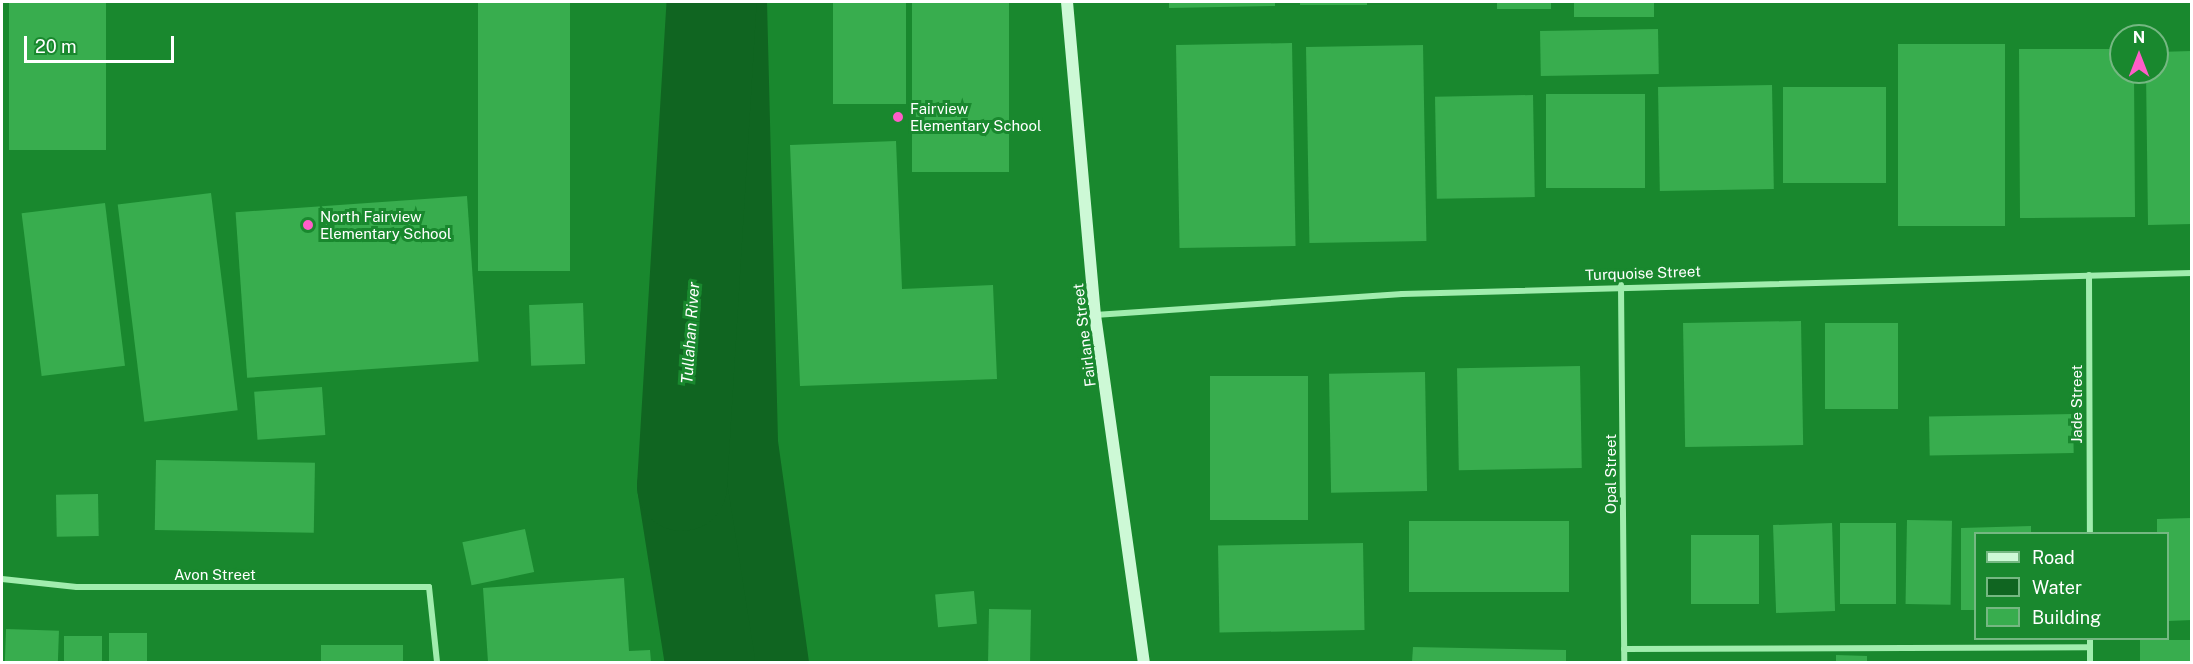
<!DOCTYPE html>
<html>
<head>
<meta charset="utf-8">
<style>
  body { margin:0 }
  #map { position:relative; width:2193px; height:664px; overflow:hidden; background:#19882e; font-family:"Public Sans",sans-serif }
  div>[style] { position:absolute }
  .water>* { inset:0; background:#106521 }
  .river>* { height:90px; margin:-45px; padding:0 45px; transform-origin:45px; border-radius:45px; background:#106521 }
  .building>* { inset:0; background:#38ad4e; transform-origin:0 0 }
  .street>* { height:6px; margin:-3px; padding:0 3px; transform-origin:3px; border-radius:3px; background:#a1edae }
  .secondary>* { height:12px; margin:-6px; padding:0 6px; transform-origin:6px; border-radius:6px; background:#cdf9d6 }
  .dots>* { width:16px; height:16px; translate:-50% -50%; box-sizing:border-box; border:3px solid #19882e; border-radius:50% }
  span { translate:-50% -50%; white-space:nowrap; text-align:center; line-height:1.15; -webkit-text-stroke:6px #19882e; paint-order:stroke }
  .poi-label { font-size:15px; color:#fff }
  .left { translate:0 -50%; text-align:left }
  .street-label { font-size:15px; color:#fff }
  .water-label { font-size:16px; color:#fff; font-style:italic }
  .frame { position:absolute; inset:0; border:3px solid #fff; pointer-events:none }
  .legend { position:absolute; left:1974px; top:532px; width:195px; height:108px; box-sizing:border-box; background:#19882e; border:2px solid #75b882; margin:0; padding:8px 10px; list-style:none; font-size:18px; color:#fff }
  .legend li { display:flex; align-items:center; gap:12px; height:30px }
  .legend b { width:30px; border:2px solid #75b882 }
  .north { position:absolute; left:2109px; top:24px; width:60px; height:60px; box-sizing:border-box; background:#19882e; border:2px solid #75b882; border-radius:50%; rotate:0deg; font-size:16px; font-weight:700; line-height:24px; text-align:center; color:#fff }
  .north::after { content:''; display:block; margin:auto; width:21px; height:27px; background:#ff5dc8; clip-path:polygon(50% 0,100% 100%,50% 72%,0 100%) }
  .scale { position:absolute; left:24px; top:36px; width:150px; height:27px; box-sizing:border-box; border:3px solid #fff; border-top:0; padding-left:8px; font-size:18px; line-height:21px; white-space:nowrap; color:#fff; -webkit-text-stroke:4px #19882e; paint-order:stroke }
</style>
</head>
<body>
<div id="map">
  <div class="water">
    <div style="clip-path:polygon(669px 2px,767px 2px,778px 441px,809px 662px,717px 662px,719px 584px,691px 485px,689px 271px)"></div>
  </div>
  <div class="river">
    <div style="left:710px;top:662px;width:178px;rotate:-99deg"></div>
    <div style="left:682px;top:486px;width:485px;rotate:-86.5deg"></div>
  </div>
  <div class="building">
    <div style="left:9px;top:2px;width:97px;height:148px"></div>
    <div style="left:478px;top:2px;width:92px;height:269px"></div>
    <div style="left:833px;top:2px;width:73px;height:102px"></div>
    <div style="left:912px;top:2px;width:97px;height:170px"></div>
    <div style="clip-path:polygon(1169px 2px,1275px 2px,1275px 6px,1169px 8px)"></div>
    <div style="left:1300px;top:2px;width:67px;height:3px"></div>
    <div style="left:1497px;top:2px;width:54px;height:7px"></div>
    <div style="left:1574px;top:2px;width:80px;height:15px"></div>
    <div style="left:1658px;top:29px;width:45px;height:118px;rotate:89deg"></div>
    <div style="left:1292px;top:43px;width:203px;height:116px;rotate:89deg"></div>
    <div style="left:2005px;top:44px;width:182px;height:107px;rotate:90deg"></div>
    <div style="left:1423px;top:45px;width:196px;height:117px;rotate:89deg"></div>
    <div style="clip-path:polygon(2019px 49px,2121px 49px,2121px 72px,2134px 72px,2135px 217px,2020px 218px)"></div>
    <div style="clip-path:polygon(2192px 51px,2192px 224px,2148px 225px,2146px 72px,2157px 72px,2157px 52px)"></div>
    <div style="left:1772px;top:85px;width:104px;height:114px;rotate:89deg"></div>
    <div style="left:1886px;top:87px;width:96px;height:103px;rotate:90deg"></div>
    <div style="left:1645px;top:94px;width:94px;height:99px;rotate:90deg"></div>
    <div style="left:1533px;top:95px;width:102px;height:98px;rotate:89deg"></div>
    <div style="clip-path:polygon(896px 141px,902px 289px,993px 285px,997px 379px,800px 386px,790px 145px)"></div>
    <div style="left:211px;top:193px;width:219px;height:94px;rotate:83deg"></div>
    <div style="left:467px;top:196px;width:166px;height:232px;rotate:86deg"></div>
    <div style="left:105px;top:203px;width:164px;height:84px;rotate:83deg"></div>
    <div style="left:583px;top:303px;width:61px;height:54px;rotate:88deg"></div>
    <div style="left:1801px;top:321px;width:124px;height:118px;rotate:89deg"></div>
    <div style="left:1825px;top:323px;width:73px;height:86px"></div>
    <div style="left:1580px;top:366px;width:102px;height:123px;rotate:89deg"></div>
    <div style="left:1425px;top:372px;width:119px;height:96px;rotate:89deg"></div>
    <div style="left:1308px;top:376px;width:144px;height:98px;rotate:90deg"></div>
    <div style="left:322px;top:387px;width:48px;height:68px;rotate:86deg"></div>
    <div style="left:2073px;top:414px;width:39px;height:144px;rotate:89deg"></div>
    <div style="left:156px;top:460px;width:159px;height:70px;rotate:1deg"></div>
    <div style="left:98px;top:494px;width:42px;height:42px;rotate:89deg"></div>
    <div style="clip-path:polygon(2192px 518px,2192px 620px,2168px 621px,2168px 534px,2157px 534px,2157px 519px)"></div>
    <div style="left:1907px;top:520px;width:45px;height:84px;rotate:1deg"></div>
    <div style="left:1409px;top:521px;width:160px;height:71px"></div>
    <div style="left:1832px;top:523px;width:88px;height:59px;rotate:88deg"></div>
    <div style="left:1840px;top:523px;width:56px;height:81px"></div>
    <div style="clip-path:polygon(2031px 526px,2031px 534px,1976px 534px,1976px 610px,1961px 610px,1961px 528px)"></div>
    <div style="left:525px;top:529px;width:44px;height:64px;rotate:78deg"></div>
    <div style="left:1691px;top:535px;width:68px;height:69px"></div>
    <div style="left:1363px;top:543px;width:87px;height:145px;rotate:89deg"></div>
    <div style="clip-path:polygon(624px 578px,629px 651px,650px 650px,651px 662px,488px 662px,483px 588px)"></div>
    <div style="left:974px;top:591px;width:33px;height:39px;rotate:85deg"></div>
    <div style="left:989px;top:609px;width:42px;height:53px;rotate:1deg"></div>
    <div style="left:6px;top:629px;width:53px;height:33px;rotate:2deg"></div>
    <div style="left:109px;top:633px;width:38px;height:29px"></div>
    <div style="left:64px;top:636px;width:38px;height:26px"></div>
    <div style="left:2192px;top:640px;width:22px;height:52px;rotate:90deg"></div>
    <div style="left:321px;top:645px;width:82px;height:17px"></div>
    <div style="clip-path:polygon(1413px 647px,1566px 650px,1566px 662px,1412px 662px)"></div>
    <div style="clip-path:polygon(1836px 655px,1867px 656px,1867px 662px,1836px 662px)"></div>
  </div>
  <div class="street">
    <div style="left:2089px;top:275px;width:259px;rotate:89.8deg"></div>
    <div style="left:1621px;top:285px;width:377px;rotate:89.5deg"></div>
    <div style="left:1095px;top:315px;width:308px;rotate:-3.9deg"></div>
    <div style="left:1402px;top:294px;width:790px;rotate:-1.52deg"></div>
    <div style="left:2px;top:579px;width:75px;rotate:6.1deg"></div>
    <div style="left:77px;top:587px;width:352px"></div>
    <div style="left:429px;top:587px;width:75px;rotate:83.9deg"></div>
    <div style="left:2090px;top:638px;width:24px;rotate:90deg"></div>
    <div style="left:1624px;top:649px;width:466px;rotate:-0.2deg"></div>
  </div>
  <div class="secondary">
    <div style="left:1067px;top:2px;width:314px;rotate:84.9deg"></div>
    <div style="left:1095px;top:315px;width:350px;rotate:82deg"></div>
  </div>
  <div class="dots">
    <div style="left:898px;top:117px;background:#ff5dc8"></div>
    <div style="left:308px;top:225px;background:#ff5dc8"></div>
  </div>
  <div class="poi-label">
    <span class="left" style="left:910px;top:117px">Fairview<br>Elementary School</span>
    <span class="left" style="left:320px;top:225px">North Fairview<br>Elementary School</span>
  </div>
  <div class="street-label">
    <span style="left:1643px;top:273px;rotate:-2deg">Turquoise Street</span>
    <span style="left:1084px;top:335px;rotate:-97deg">Fairlane Street</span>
    <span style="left:2077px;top:404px;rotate:-90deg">Jade Street</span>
    <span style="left:1611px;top:474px;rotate:-90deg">Opal Street</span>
    <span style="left:215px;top:575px">Avon Street</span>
  </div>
  <div class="water-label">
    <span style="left:691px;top:333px;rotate:-86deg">Tullahan River</span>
  </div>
  <div class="frame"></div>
  <ul class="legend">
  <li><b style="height:8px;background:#cdf9d6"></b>Road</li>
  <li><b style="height:16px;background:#106521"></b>Water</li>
  <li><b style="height:16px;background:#38ad4e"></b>Building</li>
  </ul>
  <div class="north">N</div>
  <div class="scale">20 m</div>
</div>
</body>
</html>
